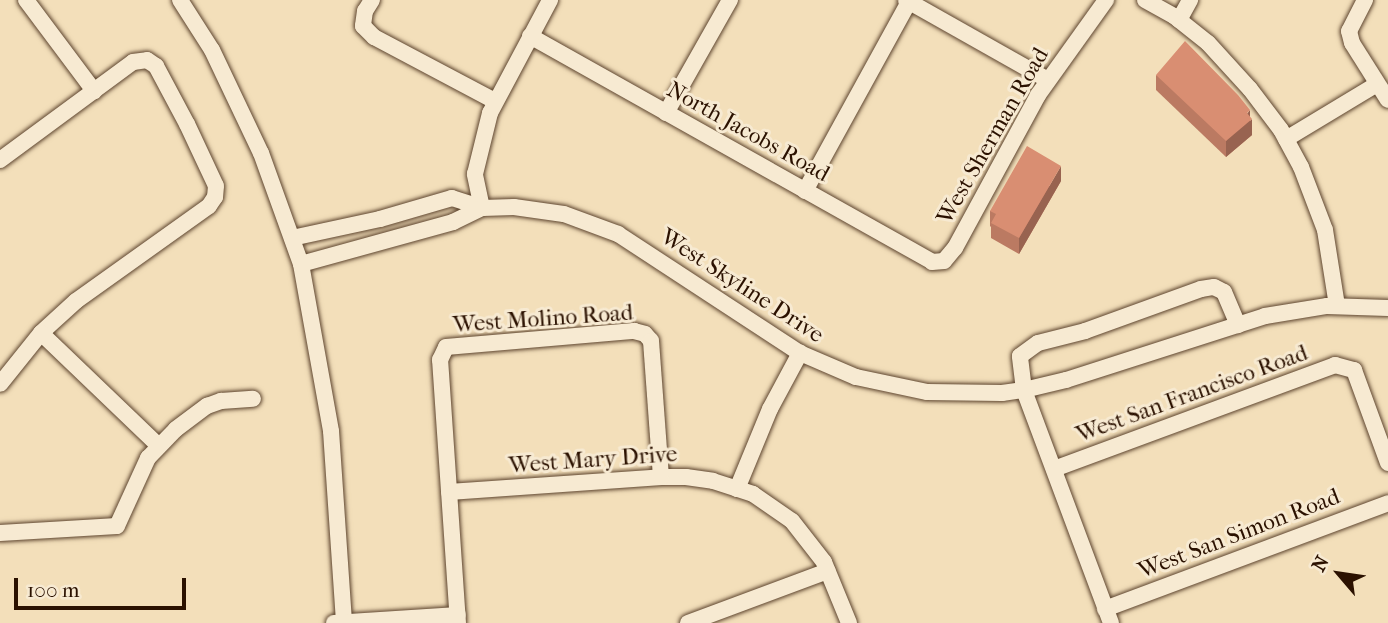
<!DOCTYPE html>
<html>
<head>
<meta charset="utf-8">
<style>
  body { margin:0 }
  #map { position:relative; width:1388px; height:623px; overflow:hidden; background:#f3dfba; font-family:"IM FELL French Canon",serif }
  div>[style] { position:absolute }
  .roads { filter:drop-shadow(0 0 2px #5d442e) drop-shadow(0 0 2px #5d442e) }
  .minor>* { height:16px; margin:-8px; padding:0 8px; transform-origin:8px; border-radius:8px; background:#f7ead2 }
  .wall>* { inset:0; background:#bb7a62 }
  .shaded-wall>* { inset:0; background:#986350 }
  .building>* { inset:0; background:#d98e72 }
  span { translate:-50% -50%; white-space:nowrap; text-align:center; line-height:1.15; -webkit-text-stroke:6px #f7ead2; paint-order:stroke }
  .street-label { font-size:23px; color:#2b1100 }
  .north { position:absolute; left:1304px; top:539px; width:70px; height:70px; -webkit-text-stroke:5px #f7ead2; paint-order:stroke; rotate:299deg; font-size:19px; font-weight:700; line-height:28px; text-align:center; color:#2b1100 }
  .north::after { content:''; display:block; margin:auto; width:24px; height:32px; background:#2b1100; clip-path:polygon(50% 0,100% 100%,50% 72%,0 100%) }
  .scale { position:absolute; left:14px; top:578px; width:172px; height:32px; box-sizing:border-box; border:4px solid #2b1100; border-top:0; padding-left:9px; font-size:21px; line-height:24px; white-space:nowrap; color:#2b1100; -webkit-text-stroke:5px #f7ead2; paint-order:stroke }
</style>
</head>
<body>
<div id="map">
  <div class="roads">
    <div class="minor">
      <div style="left:26px;top:0;width:114px;rotate:53.2deg"></div>
      <div style="left:180px;top:0;width:59px;rotate:57.4deg"></div>
      <div style="left:212px;top:50px;width:114px;rotate:64.6deg"></div>
      <div style="left:261px;top:153px;width:118px;rotate:70.2deg"></div>
      <div style="left:301px;top:264px;width:170px;rotate:79.8deg"></div>
      <div style="left:331px;top:431px;width:192px;rotate:86.1deg"></div>
      <div style="left:372px;top:0;width:13px;rotate:122deg"></div>
      <div style="left:365px;top:11px;width:15px;rotate:98deg"></div>
      <div style="left:363px;top:26px;width:16px;rotate:45deg"></div>
      <div style="left:374px;top:37px;width:137px;rotate:27.9deg"></div>
      <div style="left:906px;top:0;width:163px;rotate:29.4deg"></div>
      <div style="left:1145px;top:0;width:33px;rotate:29deg"></div>
      <div style="left:1174px;top:16px;width:43px;rotate:38.5deg"></div>
      <div style="left:1208px;top:43px;width:62px;rotate:47.6deg"></div>
      <div style="left:1250px;top:89px;width:51px;rotate:52.9deg"></div>
      <div style="left:1281px;top:130px;width:42px;rotate:61.6deg"></div>
      <div style="left:1301px;top:167px;width:67px;rotate:69.1deg"></div>
      <div style="left:1325px;top:230px;width:77px;rotate:81deg"></div>
      <div style="left:1365px;top:0;width:35px;rotate:117deg"></div>
      <div style="left:1349px;top:31px;width:12px;rotate:76deg"></div>
      <div style="left:1352px;top:43px;width:67px;rotate:57.7deg"></div>
      <div style="left:1179px;top:20px;width:23px;rotate:-61deg"></div>
      <div style="left:530px;top:36px;width:461px;rotate:29.3deg"></div>
      <div style="left:932px;top:262px;width:12px;rotate:-5deg"></div>
      <div style="left:944px;top:261px;width:17px;rotate:-50deg"></div>
      <div style="left:955px;top:248px;width:174px;rotate:-61.5deg"></div>
      <div style="left:1038px;top:95px;width:117px;rotate:-54.4deg"></div>
      <div style="left:666px;top:113px;width:130px;rotate:-60.5deg"></div>
      <div style="left:1286px;top:139px;width:106px;rotate:-31.1deg"></div>
      <div style="left:0;top:160px;width:165px;rotate:-36.4deg"></div>
      <div style="left:133px;top:62px;width:14px;rotate:-8deg"></div>
      <div style="left:147px;top:60px;width:11px;rotate:34deg"></div>
      <div style="left:156px;top:66px;width:66px;rotate:61.9deg"></div>
      <div style="left:187px;top:124px;width:68px;rotate:64.9deg"></div>
      <div style="left:216px;top:186px;width:11px;rotate:95deg"></div>
      <div style="left:215px;top:197px;width:11px;rotate:124deg"></div>
      <div style="left:209px;top:206px;width:163px;rotate:144.5deg"></div>
      <div style="left:76px;top:301px;width:47px;rotate:137.6deg"></div>
      <div style="left:41px;top:333px;width:65px;rotate:128.8deg"></div>
      <div style="left:805px;top:191px;width:216px;rotate:-61.2deg"></div>
      <div style="left:482px;top:208px;width:35px;rotate:-102deg"></div>
      <div style="left:475px;top:174px;width:63px;rotate:-76.2deg"></div>
      <div style="left:490px;top:113px;width:128px;rotate:-62deg"></div>
      <div style="left:292px;top:238px;width:90px;rotate:-12.2deg"></div>
      <div style="left:380px;top:219px;width:75px;rotate:-16.3deg"></div>
      <div style="left:452px;top:198px;width:32px;rotate:18deg"></div>
      <div style="left:482px;top:208px;width:32px;rotate:-2deg"></div>
      <div style="left:514px;top:207px;width:50px;rotate:8deg"></div>
      <div style="left:564px;top:214px;width:58px;rotate:20.3deg"></div>
      <div style="left:618px;top:234px;width:217px;rotate:33.2deg"></div>
      <div style="left:800px;top:353px;width:61px;rotate:23.2deg"></div>
      <div style="left:856px;top:377px;width:73px;rotate:11.9deg"></div>
      <div style="left:927px;top:392px;width:75px;rotate:0.8deg"></div>
      <div style="left:1002px;top:393px;width:22px;rotate:-8deg"></div>
      <div style="left:1024px;top:390px;width:43px;rotate:-13.4deg"></div>
      <div style="left:1066px;top:380px;width:209px;rotate:-17.8deg"></div>
      <div style="left:1265px;top:316px;width:63px;rotate:-9.2deg"></div>
      <div style="left:1327px;top:306px;width:61px;rotate:1.9deg"></div>
      <div style="left:301px;top:264px;width:158px;rotate:-15.4deg"></div>
      <div style="left:453px;top:222px;width:32px;rotate:-26deg"></div>
      <div style="left:41px;top:333px;width:163px;rotate:43.8deg"></div>
      <div style="left:1054px;top:469px;width:300px;rotate:-20.3deg"></div>
      <div style="left:1335px;top:365px;width:20px;rotate:15deg"></div>
      <div style="left:1354px;top:370px;width:99px;rotate:69.9deg"></div>
      <div style="left:737px;top:489px;width:87px;rotate:-67.6deg"></div>
      <div style="left:770px;top:409px;width:64px;rotate:-61.8deg"></div>
      <div style="left:449px;top:492px;width:213px;rotate:-4deg"></div>
      <div style="left:661px;top:477px;width:25px"></div>
      <div style="left:686px;top:477px;width:27px;rotate:8deg"></div>
      <div style="left:713px;top:481px;width:42px;rotate:18deg"></div>
      <div style="left:753px;top:494px;width:47px;rotate:34.7deg"></div>
      <div style="left:792px;top:521px;width:52px;rotate:52deg"></div>
      <div style="left:824px;top:562px;width:66px;rotate:67.7deg"></div>
      <div style="left:0;top:533px;width:117px;rotate:-3.4deg"></div>
      <div style="left:117px;top:526px;width:75px;rotate:-65.5deg"></div>
      <div style="left:148px;top:458px;width:40px;rotate:-46deg"></div>
      <div style="left:176px;top:429px;width:39px;rotate:-37deg"></div>
      <div style="left:207px;top:406px;width:15px;rotate:-20deg"></div>
      <div style="left:221px;top:401px;width:32px;rotate:-4deg"></div>
      <div style="left:1105px;top:609px;width:302px;rotate:-20.5deg"></div>
      <div style="left:334px;top:623px;width:124px;rotate:-3.7deg"></div>
      <div style="left:458px;top:623px;width:264px;rotate:-93.9deg"></div>
      <div style="left:440px;top:360px;width:14px;rotate:-65deg"></div>
      <div style="left:446px;top:347px;width:189px;rotate:-4.9deg"></div>
      <div style="left:634px;top:331px;width:11px;rotate:15deg"></div>
      <div style="left:645px;top:334px;width:9px;rotate:49deg"></div>
      <div style="left:651px;top:341px;width:136px;rotate:85.8deg"></div>
      <div style="left:688px;top:623px;width:149px;rotate:-20.4deg"></div>
      <div style="left:1111px;top:623px;width:249px;rotate:-110.5deg"></div>
      <div style="left:1024px;top:390px;width:34px;rotate:-97deg"></div>
      <div style="left:1020px;top:356px;width:22px;rotate:-36deg"></div>
      <div style="left:1038px;top:343px;width:49px;rotate:-14.3deg"></div>
      <div style="left:1085px;top:331px;width:123px;rotate:-19.9deg"></div>
      <div style="left:1201px;top:289px;width:13px;rotate:-9deg"></div>
      <div style="left:1214px;top:287px;width:11px;rotate:27deg"></div>
      <div style="left:1224px;top:292px;width:36px;rotate:67deg"></div>
    </div>
  </div>
  <div class="wall">
    <div style="clip-path:polygon(1156px 75px,1250px 117px,1252px 135px,1226px 157px,1156px 90px)"></div>
    <div style="clip-path:polygon(1061px 181px,1019px 254px,991px 238px,991px 227px,990px 226px,990px 211px)"></div>
  </div>
  <div class="shaded-wall">
    <div style="clip-path:polygon(1250px 110px,1250px 121px,1252px 119px,1252px 135px,1226px 157px,1226px 141px)"></div>
    <div style="clip-path:polygon(1061px 166px,1061px 181px,1019px 254px,1019px 238px)"></div>
  </div>
  <div class="building">
    <div style="clip-path:polygon(1185px 41px,1238px 95px,1250px 110px,1247px 113px,1252px 119px,1226px 141px,1156px 75px)"></div>
    <div style="clip-path:polygon(1027px 146px,1061px 166px,1019px 238px,991px 223px,996px 214px,990px 211px)"></div>
  </div>
  <div class="street-label">
    <span style="left:748px;top:132px;rotate:29deg">North Jacobs Road</span>
    <span style="left:993px;top:136px;rotate:-60deg">West Sherman Road</span>
    <span style="left:742px;top:286px;rotate:33deg">West Skyline Drive</span>
    <span style="left:543px;top:319px;rotate:-4deg">West Molino Road</span>
    <span style="left:1192px;top:394px;rotate:-20deg">West San Francisco Road</span>
    <span style="left:593px;top:460px;rotate:-4deg">West Mary Drive</span>
    <span style="left:1239px;top:534px;rotate:-21deg">West San Simon Road</span>
  </div>
  <div class="north">N</div>
  <div class="scale">100 m</div>
</div>
</body>
</html>
